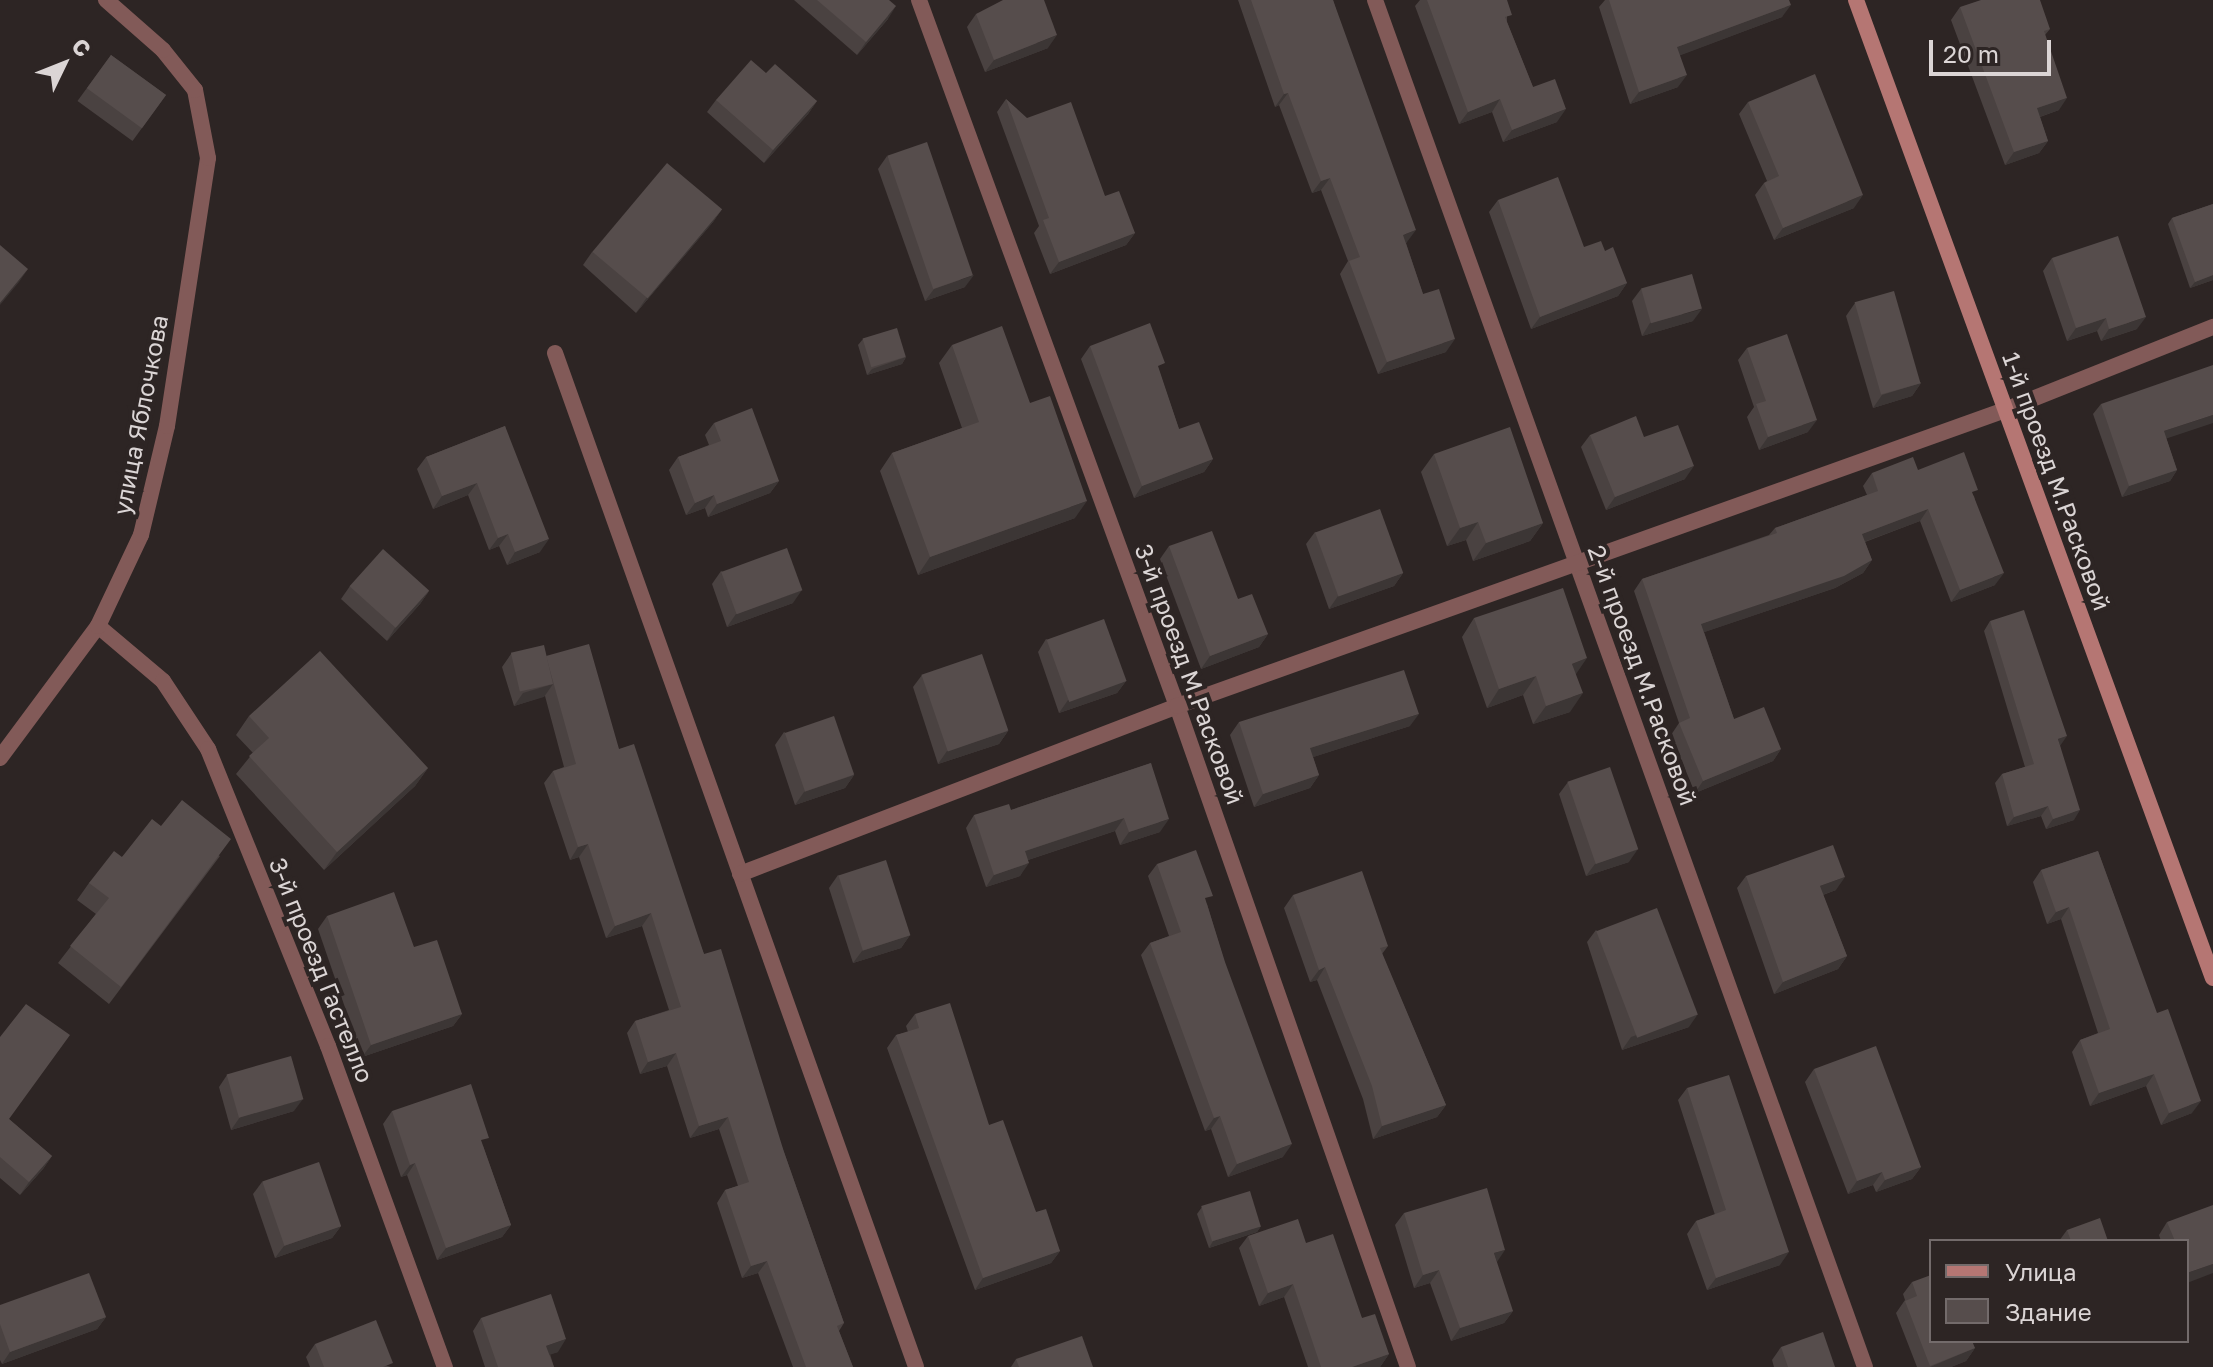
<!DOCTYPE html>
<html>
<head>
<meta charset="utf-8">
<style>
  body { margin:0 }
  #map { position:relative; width:2213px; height:1367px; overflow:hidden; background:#2d2524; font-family:"Golos Text",sans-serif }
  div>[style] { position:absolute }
  .lane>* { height:16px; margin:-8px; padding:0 8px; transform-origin:8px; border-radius:8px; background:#825a58 }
  .street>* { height:16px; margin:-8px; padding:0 8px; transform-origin:8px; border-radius:8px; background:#825a58 }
  .secondary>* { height:16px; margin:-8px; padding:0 8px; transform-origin:8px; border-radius:8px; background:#b57673 }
  .wall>* { inset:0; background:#4a4241; transform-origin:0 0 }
  .shaded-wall>* { inset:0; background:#3c3635 }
  .building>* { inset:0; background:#564d4c; transform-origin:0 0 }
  span { translate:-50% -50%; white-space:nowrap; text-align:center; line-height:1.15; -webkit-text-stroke:8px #2d2524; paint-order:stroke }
  .street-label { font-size:24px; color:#dbd5d5 }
  .legend { position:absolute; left:1929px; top:1239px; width:260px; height:104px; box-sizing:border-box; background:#2d2524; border:2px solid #736b6b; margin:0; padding:10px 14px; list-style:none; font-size:24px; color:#dbd5d5 }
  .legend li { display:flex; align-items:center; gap:16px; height:40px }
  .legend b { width:40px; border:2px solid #736b6b }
  .north { position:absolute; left:24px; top:24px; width:80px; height:80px; -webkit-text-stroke:6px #2d2524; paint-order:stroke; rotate:47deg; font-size:22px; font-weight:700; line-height:32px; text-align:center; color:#dbd5d5 }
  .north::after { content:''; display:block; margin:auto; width:28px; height:36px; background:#dbd5d5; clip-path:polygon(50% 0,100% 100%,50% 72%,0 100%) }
  .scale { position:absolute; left:1929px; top:40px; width:122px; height:36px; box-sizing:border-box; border:4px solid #dbd5d5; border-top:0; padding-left:10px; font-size:24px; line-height:28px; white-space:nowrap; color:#dbd5d5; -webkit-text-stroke:6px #2d2524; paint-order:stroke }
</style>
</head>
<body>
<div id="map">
  <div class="lane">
    <div style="left:2005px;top:410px;width:224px;rotate:-21.8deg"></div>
  </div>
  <div class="street">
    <div style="left:919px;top:0;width:752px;rotate:69.93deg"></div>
    <div style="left:1177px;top:706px;width:700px;rotate:70.74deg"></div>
    <div style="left:1375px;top:0;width:1452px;rotate:70.28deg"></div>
    <div style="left:555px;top:353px;width:1076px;rotate:70.4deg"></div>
    <div style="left:98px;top:626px;width:85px;rotate:40.2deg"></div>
    <div style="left:163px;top:681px;width:82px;rotate:56.5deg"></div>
    <div style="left:208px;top:749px;width:320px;rotate:68deg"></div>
    <div style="left:328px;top:1046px;width:342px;rotate:70deg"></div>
    <div style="left:0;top:758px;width:164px;rotate:-53.4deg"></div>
    <div style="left:98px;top:626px;width:101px;rotate:-64.7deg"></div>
    <div style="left:141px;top:535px;width:112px;rotate:-76.6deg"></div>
    <div style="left:167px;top:426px;width:271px;rotate:-81.3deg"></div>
    <div style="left:208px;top:158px;width:69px;rotate:-100.8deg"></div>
    <div style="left:195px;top:90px;width:51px;rotate:-128.7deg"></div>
    <div style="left:163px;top:50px;width:76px;rotate:-138.7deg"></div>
    <div style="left:740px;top:874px;width:468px;rotate:-21deg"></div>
    <div style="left:1177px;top:706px;width:879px;rotate:-19.67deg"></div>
  </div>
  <div class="secondary">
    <div style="left:1856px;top:0;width:1041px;rotate:69.95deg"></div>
  </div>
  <div class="wall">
    <div style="clip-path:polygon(794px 0,889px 0,888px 19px,857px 55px)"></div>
    <div style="clip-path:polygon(1238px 0,1333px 0,1407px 242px,1406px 243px,1423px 294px,1446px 352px,1378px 374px,1340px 274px,1348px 261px,1321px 190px,1312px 193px,1279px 105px,1275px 107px)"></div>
    <div style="clip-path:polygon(1420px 0,1507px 0,1507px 22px,1533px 87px,1557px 122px,1503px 142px,1492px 112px,1459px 124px,1415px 6px)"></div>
    <div style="clip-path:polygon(1605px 0,1789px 0,1782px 17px,1680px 55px,1678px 87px,1630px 104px,1599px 7px)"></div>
    <div style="clip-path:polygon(1960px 7px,2050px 29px,2045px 35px,2059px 110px,2040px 117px,2048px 141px,2039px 153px,2005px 165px,1951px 20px)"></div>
    <div style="clip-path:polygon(976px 14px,1048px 48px,985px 72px,967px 27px)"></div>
    <div style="left:111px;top:55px;width:68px;height:57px;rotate:36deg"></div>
    <div style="clip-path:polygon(766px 73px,817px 101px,808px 114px,764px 163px,707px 112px,716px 100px)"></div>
    <div style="clip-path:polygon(1006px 99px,1105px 196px,1135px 233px,1126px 245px,1050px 274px,1034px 233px,1039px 226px,997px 112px)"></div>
    <div style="clip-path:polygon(1748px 102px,1854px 208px,1774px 240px,1755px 195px,1764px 183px,1767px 181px,1739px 114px)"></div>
    <div style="clip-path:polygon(887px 156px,965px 287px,925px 301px,878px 169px)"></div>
    <div style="clip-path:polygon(1498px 200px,1584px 247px,1605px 251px,1627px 283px,1618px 296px,1531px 329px,1489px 212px)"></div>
    <div style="clip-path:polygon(2213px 204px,2213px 280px,2190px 288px,2168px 224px,2172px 218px)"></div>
    <div style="clip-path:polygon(722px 209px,713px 222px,636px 313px,583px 265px,592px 252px)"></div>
    <div style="clip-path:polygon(2052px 258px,2137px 329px,2101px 341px,2097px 331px,2067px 341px,2043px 271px)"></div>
    <div style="clip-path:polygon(1641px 289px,1693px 321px,1642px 336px,1632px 301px)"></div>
    <div style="clip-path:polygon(1855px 303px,1921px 383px,1912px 396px,1873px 408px,1846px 316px)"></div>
    <div style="clip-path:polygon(863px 339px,906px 357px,902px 364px,867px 375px,858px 345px)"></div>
    <div style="clip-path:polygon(952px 345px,1030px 403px,1075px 518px,918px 575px,880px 471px,892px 453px,962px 428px,939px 363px)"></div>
    <div style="clip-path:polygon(1090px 346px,1159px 371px,1179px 429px,1213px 459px,1204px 472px,1134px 498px,1081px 359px)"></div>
    <div style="clip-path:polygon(1747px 348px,1808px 432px,1759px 450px,1747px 417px,1754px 407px,1738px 360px)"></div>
    <div style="clip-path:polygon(2101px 404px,2166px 438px,2177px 470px,2170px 481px,2122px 497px,2093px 414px)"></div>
    <div style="clip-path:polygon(714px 423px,779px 481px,770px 493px,708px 517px,705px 508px,686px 515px,669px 470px,678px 457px,709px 445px,705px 435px)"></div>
    <div style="clip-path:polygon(505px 426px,540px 552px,507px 565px,499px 546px,489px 550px,468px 495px,433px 509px,417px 469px,426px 457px)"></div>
    <div style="clip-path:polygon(1590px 435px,1644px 437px,1685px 479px,1606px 510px,1581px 447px)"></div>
    <div style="clip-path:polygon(1434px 454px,1543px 523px,1530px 541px,1473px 561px,1466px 540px,1447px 546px,1421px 472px)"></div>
    <div style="clip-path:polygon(1918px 470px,1974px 496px,1995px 585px,1951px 602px,1920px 521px,1865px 542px,1872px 560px,1863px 573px,1835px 588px,1704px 632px,1734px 719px,1781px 749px,1773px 761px,1695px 793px,1671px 735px,1679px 723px,1634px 591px,1642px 579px,1769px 535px,1775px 528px,1867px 495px,1863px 486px,1872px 473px)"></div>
    <div style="clip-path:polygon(1315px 532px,1403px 573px,1394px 586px,1329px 609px,1306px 544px)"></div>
    <div style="clip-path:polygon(1169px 546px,1238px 599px,1268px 634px,1259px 647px,1201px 669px,1160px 559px)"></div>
    <div style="clip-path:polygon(721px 571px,793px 603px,727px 627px,712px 584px)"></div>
    <div style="clip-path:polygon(350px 586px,429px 591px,420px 604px,387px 641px,341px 599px)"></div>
    <div style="clip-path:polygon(1474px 618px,1576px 675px,1570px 712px,1533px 724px,1523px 695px,1487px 708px,1462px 637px)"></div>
    <div style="clip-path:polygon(1990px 621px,2060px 746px,2074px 820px,2046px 829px,2041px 816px,2007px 826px,1995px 783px,2002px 774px,2025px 767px,1984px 631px)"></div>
    <div style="clip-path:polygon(1046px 639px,1126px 681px,1117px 693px,1059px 713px,1038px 652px)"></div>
    <div style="clip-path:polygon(511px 654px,546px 656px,619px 749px,704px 954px,784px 1152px,844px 1323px,839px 1331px,853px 1367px,793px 1367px,758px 1273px,742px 1278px,717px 1203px,725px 1190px,738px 1186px,719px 1129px,690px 1138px,667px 1066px,640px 1074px,627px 1033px,635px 1021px,669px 1010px,642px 926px,606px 938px,579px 857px,570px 860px,544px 783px,553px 771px,564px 767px,545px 696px,514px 706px,502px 667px)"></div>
    <div style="clip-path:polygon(922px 675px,1008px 731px,999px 744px,938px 764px,913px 687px)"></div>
    <div style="clip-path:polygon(249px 716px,428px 768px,415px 786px,324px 870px,236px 774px,253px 753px,236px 735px)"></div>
    <div style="clip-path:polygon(1239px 722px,1410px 726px,1313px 757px,1319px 775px,1310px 788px,1254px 807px,1230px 735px)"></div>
    <div style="clip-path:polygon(784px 732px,854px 775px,845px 788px,795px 805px,775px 745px)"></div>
    <div style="clip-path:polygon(1151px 763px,1160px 832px,1120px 845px,1115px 831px,1028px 860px,1020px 876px,986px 887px,966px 828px,974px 815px,1011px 810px)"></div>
    <div style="clip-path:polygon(1568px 782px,1629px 862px,1586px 876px,1559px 794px)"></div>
    <div style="clip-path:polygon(161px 826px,220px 856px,109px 1004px,58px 963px,96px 914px,77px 900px,89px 883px)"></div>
    <div style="clip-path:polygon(2098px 851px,2192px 1113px,2161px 1125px,2146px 1086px,2090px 1106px,2072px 1052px,2080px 1040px,2098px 1033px,2061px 919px,2047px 924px,2033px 882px,2041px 870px)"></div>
    <div style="clip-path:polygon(1157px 864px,1207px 904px,1283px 1157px,1228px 1177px,1211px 1129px,1205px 1131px,1141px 955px,1150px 943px,1169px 936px,1148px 876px)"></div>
    <div style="clip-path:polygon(838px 875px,910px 935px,901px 948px,853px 963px,829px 888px)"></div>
    <div style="clip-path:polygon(1746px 876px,1836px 890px,1823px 895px,1847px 956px,1838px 969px,1774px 994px,1737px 888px)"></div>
    <div style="clip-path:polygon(1293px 895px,1388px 946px,1382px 954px,1446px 1105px,1437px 1117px,1373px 1139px,1363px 1099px,1317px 980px,1310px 982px,1284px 908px)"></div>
    <div style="clip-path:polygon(327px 916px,414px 947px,462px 1014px,453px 1026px,362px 1057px,318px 929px)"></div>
    <div style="clip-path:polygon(1596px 930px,1689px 1027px,1622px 1050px,1587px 942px)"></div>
    <div style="clip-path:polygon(915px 1014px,989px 1125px,1036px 1212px,1060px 1251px,1051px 1263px,975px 1290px,887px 1048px,896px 1035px,908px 1032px,906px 1026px)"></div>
    <div style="clip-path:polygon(0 1037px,9px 1119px,52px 1156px,43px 1169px,20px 1195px,0 1178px)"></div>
    <div style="clip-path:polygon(1814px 1069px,1921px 1167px,1912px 1179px,1876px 1192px,1873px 1185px,1848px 1194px,1805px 1082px)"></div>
    <div style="clip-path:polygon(227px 1075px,294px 1111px,231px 1130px,219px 1087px)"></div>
    <div style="clip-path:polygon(1687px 1088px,1780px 1265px,1707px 1290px,1687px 1234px,1696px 1221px,1715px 1215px,1678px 1100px)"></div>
    <div style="clip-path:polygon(392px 1111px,483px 1146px,511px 1225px,502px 1237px,437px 1260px,407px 1175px,401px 1177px,383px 1124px)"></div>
    <div style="clip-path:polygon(262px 1182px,341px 1226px,332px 1238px,275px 1258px,253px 1194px)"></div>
    <div style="clip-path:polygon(1202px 1207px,1261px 1226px,1257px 1232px,1209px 1248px,1197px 1214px)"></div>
    <div style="clip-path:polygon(1404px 1213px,1513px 1311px,1504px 1323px,1451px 1341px,1430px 1283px,1414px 1288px,1395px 1225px)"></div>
    <div style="clip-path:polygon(2167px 1222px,2187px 1241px,2161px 1241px,2159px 1235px)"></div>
    <div style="clip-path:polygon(2067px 1230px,2108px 1241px,2059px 1241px)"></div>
    <div style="clip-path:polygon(1248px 1236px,1306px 1243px,1389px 1354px,1380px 1367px,1308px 1367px,1284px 1297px,1259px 1306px,1239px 1248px)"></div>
    <div style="clip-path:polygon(1912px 1282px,1975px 1348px,1966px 1361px,1951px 1367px,1917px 1367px,1896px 1313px,1905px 1300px,1903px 1294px)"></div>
    <div style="clip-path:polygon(0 1305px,106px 1317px,97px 1329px,2px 1364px,0 1360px)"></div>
    <div style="clip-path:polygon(481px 1318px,558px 1352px,550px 1354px,554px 1367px,485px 1367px,473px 1331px)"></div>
    <div style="clip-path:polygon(315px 1344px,391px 1367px,310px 1367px,306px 1357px)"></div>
    <div style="clip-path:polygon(1781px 1347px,1835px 1367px,1774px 1367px,1772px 1360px)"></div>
    <div style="clip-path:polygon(1016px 1359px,1093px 1367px,1011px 1367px)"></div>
  </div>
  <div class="shaded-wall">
    <div style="clip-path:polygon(1791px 5px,1782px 17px,1668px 60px,1677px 47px)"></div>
    <div style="clip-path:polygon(896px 6px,888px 19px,857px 55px,866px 42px)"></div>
    <div style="clip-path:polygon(1057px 35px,1048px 48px,985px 72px,994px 60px)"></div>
    <div style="clip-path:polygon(1687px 75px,1678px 87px,1630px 104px,1639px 92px)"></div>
    <div style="clip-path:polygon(1288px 93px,1279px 105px,1275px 107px,1284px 94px)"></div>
    <div style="clip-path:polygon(2067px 98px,2059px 110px,2028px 121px,2037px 108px)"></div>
    <div style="clip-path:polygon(1500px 99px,1492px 112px,1459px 124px,1468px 112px)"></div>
    <div style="clip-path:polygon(817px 101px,808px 114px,764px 163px,773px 150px)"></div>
    <div style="clip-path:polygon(1566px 109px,1557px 122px,1503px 142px,1512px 130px)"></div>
    <div style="clip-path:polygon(2048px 141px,2039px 153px,2005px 165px,2014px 152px)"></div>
    <div style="clip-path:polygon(1330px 178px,1321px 190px,1312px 193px,1321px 181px)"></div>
    <div style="clip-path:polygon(1863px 195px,1854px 208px,1774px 240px,1783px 228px)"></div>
    <div style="clip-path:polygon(722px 209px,713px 222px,636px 313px,645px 300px)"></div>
    <div style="clip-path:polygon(1416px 230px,1407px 242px,1394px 247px,1403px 235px)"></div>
    <div style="clip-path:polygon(1135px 233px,1126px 245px,1050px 274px,1059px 262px)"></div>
    <div style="clip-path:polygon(28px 269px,19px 282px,0 305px,0 303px)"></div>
    <div style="clip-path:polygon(974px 275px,965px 287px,925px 301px,934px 289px)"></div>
    <div style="clip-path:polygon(2213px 275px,2213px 280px,2190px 288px,2195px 282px)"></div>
    <div style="clip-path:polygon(1627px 283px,1618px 296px,1531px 329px,1540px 317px)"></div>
    <div style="clip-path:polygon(1702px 309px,1693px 321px,1642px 336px,1650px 323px)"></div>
    <div style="clip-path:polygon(2146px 317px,2137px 329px,2101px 341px,2109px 329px)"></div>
    <div style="clip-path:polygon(2106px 318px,2097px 331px,2067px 341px,2076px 328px)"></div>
    <div style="clip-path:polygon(1455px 339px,1446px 352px,1378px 374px,1387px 362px)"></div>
    <div style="clip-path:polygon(906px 357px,902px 364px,867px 375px,872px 369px)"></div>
    <div style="clip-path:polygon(1921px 383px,1912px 396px,1873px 408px,1882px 395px)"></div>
    <div style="clip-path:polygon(2213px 415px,2213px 423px,2156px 442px,2164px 431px)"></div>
    <div style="clip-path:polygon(1817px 420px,1808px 432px,1759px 450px,1768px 437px)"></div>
    <div style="clip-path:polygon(1213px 459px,1204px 472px,1134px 498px,1142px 486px)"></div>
    <div style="clip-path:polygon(1694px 466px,1685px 479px,1606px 510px,1615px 497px)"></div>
    <div style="clip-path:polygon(2177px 470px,2170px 481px,2122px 497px,2129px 486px)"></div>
    <div style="clip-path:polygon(779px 481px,770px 493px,708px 517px,717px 504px)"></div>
    <div style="clip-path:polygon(477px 483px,468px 495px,433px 509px,442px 496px)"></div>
    <div style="clip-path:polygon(714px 495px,705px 508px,686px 515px,695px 503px)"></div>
    <div style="clip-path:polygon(1087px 501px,1075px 518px,918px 575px,930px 557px)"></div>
    <div style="clip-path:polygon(1928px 509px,1920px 521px,1853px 546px,1862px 534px)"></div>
    <div style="clip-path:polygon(1478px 522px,1466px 540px,1447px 546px,1460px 528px)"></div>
    <div style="clip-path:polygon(1543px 523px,1530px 541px,1473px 561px,1486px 543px)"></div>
    <div style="clip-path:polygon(508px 534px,499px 546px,489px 550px,498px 538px)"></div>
    <div style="clip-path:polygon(549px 539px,540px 552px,507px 565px,515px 552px)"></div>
    <div style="clip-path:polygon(1872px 560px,1863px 573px,1835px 588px,1693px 636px,1701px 624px)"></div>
    <div style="clip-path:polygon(1403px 573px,1394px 586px,1329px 609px,1338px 596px)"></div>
    <div style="clip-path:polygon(2004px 573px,1995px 585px,1951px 602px,1960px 590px)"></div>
    <div style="clip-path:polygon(802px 590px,793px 603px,727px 627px,736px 614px)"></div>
    <div style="clip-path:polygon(429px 591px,420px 604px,387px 641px,395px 628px)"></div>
    <div style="clip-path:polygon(1268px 634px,1259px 647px,1201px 669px,1210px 656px)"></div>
    <div style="clip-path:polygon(1587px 658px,1574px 677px,1572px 664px)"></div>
    <div style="clip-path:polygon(1536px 676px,1523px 695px,1487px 708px,1499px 689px)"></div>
    <div style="clip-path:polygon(1126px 681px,1117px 693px,1059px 713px,1068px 700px)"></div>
    <div style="clip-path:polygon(553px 684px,544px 697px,514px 706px,523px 693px)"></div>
    <div style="clip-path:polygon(1583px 693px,1570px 712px,1533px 724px,1546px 706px)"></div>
    <div style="clip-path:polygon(1419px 714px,1410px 726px,1301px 761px,1310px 748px)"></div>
    <div style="clip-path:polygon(1008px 731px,999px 744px,938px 764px,947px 751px)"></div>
    <div style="clip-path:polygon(2067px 736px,2060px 746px,2058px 739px)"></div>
    <div style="clip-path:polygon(1781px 749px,1773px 761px,1695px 793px,1703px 781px)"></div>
    <div style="clip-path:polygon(428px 768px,415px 786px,324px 870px,337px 852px)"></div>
    <div style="clip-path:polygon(854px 775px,845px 788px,795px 805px,804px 792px)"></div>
    <div style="clip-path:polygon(1319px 775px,1310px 788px,1254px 807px,1263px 794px)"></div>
    <div style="clip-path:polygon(2048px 806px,2041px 816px,2007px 826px,2014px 817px)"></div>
    <div style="clip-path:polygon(2080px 810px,2074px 820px,2046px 829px,2053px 819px)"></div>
    <div style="clip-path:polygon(1124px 818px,1115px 831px,1016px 864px,1025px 851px)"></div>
    <div style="clip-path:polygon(1169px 819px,1160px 832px,1120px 845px,1129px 832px)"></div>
    <div style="clip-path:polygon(588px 844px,579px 857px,570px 860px,578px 847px)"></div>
    <div style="clip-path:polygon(1638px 849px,1629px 862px,1586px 876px,1595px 864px)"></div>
    <div style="clip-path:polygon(1029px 863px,1020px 876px,986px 887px,994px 875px)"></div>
    <div style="clip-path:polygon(1845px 877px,1836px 890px,1811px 899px,1820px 886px)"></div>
    <div style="clip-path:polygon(2069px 907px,2061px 919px,2047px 924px,2056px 912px)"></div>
    <div style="clip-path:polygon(651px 913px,642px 926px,606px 938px,615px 926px)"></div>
    <div style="clip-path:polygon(910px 935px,901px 948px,853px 963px,862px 951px)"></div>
    <div style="clip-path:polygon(1847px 956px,1838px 969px,1774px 994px,1783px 982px)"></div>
    <div style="clip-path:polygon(1325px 967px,1317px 980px,1310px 982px,1319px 970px)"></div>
    <div style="clip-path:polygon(462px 1014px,453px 1026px,362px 1057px,371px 1045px)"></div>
    <div style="clip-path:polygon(1698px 1014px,1689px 1027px,1622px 1050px,1631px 1037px)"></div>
    <div style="clip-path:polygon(676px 1053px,667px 1066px,640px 1074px,648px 1062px)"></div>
    <div style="clip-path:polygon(2154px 1074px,2146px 1086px,2090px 1106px,2099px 1093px)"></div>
    <div style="clip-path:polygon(303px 1099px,294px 1111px,231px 1130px,240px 1117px)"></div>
    <div style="clip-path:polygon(2201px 1101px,2192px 1113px,2161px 1125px,2169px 1113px)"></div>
    <div style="clip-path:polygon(1446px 1105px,1437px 1117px,1373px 1139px,1382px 1126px)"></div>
    <div style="clip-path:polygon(1220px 1116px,1211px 1129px,1205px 1131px,1214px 1118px)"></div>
    <div style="clip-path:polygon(728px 1117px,719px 1129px,690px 1138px,699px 1126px)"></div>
    <div style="clip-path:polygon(1292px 1144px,1283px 1157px,1228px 1177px,1237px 1164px)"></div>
    <div style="clip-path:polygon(52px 1156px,43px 1169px,20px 1195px,29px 1182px)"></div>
    <div style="clip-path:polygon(415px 1163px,407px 1175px,401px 1177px,410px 1165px)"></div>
    <div style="clip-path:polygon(1921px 1167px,1912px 1179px,1876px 1192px,1885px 1180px)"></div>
    <div style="clip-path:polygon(1882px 1172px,1873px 1185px,1848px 1194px,1857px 1181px)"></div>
    <div style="clip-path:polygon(511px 1225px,502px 1237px,437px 1260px,446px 1248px)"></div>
    <div style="clip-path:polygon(341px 1226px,332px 1238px,275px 1258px,284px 1246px)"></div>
    <div style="clip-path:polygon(1261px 1226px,1257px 1232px,1209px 1248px,1213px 1241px)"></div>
    <div style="clip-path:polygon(1505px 1250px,1497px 1262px,1494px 1253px)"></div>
    <div style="clip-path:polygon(1060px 1251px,1051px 1263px,975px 1290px,983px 1278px)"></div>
    <div style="clip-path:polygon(1789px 1252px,1780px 1265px,1707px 1290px,1716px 1278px)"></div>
    <div style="clip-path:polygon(767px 1261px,758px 1273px,742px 1278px,751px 1266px)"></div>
    <div style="clip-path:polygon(2213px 1264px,2213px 1273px,2187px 1283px,2187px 1273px)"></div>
    <div style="clip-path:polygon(1439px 1270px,1430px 1283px,1414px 1288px,1423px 1275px)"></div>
    <div style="clip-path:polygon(1293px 1284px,1284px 1297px,1259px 1306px,1268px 1293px)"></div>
    <div style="clip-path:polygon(1513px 1311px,1504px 1323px,1451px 1341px,1460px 1328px)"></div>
    <div style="clip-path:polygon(106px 1317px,97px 1329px,2px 1364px,10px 1352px)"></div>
    <div style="clip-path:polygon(566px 1339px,558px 1352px,538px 1359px,546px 1346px)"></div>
    <div style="clip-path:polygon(1975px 1348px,1966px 1361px,1951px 1367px,1930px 1367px)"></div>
    <div style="clip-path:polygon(1389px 1354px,1380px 1367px,1352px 1367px)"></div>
  </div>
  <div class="building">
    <div style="clip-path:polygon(817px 0,889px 0,896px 6px,866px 42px)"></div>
    <div style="clip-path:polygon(1003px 0,1044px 0,1057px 35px,994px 60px,976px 14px)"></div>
    <div style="clip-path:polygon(1251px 0,1333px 0,1416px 230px,1403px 235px,1423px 294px,1439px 289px,1455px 339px,1387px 362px,1349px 261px,1360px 257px,1330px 178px,1321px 181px,1288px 93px,1284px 94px)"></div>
    <div style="clip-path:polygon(1427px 0,1507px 0,1512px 15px,1505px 17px,1533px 87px,1555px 79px,1566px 109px,1512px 130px,1500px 99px,1468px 112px)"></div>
    <div style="clip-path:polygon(1609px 0,1789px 0,1791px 5px,1677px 47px,1687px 75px,1639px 92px)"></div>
    <div style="clip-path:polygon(1981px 0,2040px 0,2050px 29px,2044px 31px,2067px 98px,2037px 108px,2048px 141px,2014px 152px,1960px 7px)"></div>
    <div style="left:111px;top:55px;width:68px;height:41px;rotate:36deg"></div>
    <div style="clip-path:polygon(751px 60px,766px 73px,775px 64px,817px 101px,773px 150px,716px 100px)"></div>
    <div style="clip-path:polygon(1815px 74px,1863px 195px,1783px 228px,1764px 183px,1779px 176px,1748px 102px)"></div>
    <div style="clip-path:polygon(1006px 99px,1027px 118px,1071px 102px,1105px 196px,1119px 191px,1135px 233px,1059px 262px,1043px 220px,1049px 218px)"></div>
    <div style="left:927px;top:142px;width:141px;height:42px;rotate:71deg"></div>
    <div style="left:667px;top:163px;width:72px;height:116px;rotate:40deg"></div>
    <div style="clip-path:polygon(1558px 177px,1584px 247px,1601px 241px,1605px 251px,1613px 247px,1627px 283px,1540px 317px,1498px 200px)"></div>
    <div style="clip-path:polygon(2213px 204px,2213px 275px,2195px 282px,2172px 218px)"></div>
    <div style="clip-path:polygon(2118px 236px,2146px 317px,2109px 329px,2106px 318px,2076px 328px,2052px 258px)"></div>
    <div style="clip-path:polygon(0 245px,28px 269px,0 303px)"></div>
    <div style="left:1692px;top:274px;width:36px;height:53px;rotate:74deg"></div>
    <div style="left:1894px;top:291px;width:96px;height:41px;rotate:74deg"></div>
    <div style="clip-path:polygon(1150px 323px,1165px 363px,1158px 366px,1179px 429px,1199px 422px,1213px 459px,1142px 486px,1090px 346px)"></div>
    <div style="clip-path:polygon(1002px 326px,1030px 403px,1050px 396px,1087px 501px,930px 557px,892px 453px,979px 422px,952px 345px)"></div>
    <div style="left:897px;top:328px;width:30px;height:36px;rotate:73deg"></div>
    <div style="clip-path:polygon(1787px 334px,1817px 420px,1768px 437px,1756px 404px,1766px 401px,1747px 348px)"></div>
    <div style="clip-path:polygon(2213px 365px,2213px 415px,2164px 431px,2177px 470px,2129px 486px,2101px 404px)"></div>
    <div style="clip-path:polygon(752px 408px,779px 481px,717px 504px,714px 495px,695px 503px,678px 457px,721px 441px,714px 423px)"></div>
    <div style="clip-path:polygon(1636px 416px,1644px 437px,1678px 425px,1694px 466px,1615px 497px,1590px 435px)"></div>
    <div style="clip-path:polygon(505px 426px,549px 539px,515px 552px,508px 534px,498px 538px,477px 483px,442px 496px,426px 457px)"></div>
    <div style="clip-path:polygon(1510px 427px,1543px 523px,1486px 543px,1478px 522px,1460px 528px,1434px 454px)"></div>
    <div style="clip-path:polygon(1964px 452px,1978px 490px,1972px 492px,2004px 573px,1960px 590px,1928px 509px,1862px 534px,1872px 560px,1844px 576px,1701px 624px,1734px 719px,1764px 707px,1781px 749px,1703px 781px,1679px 723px,1690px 718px,1642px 579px,1777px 533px,1775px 528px,1878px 491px,1872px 473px,1913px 457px,1918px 470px)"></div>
    <div style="left:1380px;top:509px;width:68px;height:69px;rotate:70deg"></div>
    <div style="clip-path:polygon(1212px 531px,1238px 599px,1252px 594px,1268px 634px,1210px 656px,1169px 546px)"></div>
    <div style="left:787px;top:548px;width:45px;height:70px;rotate:70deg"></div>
    <div style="left:383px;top:549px;width:62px;height:50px;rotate:42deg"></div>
    <div style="clip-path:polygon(1563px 588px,1587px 658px,1572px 664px,1583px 693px,1546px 706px,1536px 676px,1499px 689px,1474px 618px)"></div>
    <div style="clip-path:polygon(2024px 610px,2067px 736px,2058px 739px,2080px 810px,2053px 819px,2048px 806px,2014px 817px,2002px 774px,2034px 764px,1990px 621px)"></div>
    <div style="left:1104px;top:619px;width:66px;height:61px;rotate:70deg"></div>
    <div style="clip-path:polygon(589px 644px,619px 749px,634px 744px,704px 954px,721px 949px,784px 1152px,844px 1323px,837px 1326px,853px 1367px,806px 1367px,767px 1261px,751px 1266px,725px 1190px,749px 1182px,728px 1117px,699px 1126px,676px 1053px,648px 1062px,635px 1021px,681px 1007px,651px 913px,615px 926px,588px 844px,578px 847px,553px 771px,576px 764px,546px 656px)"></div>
    <div style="left:544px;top:645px;width:40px;height:34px;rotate:77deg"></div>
    <div style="clip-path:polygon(320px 651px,428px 768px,337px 852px,249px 756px,269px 738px,249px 716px)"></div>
    <div style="left:982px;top:654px;width:81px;height:64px;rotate:71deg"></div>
    <div style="clip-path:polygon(1404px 670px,1419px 714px,1310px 748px,1319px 775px,1263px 794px,1239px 722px)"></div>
    <div style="left:834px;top:716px;width:62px;height:52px;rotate:71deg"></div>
    <div style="clip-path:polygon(1151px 763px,1169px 819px,1129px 832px,1124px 818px,1025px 851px,1029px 863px,994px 875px,974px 815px,1009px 804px,1011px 810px)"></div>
    <div style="left:1610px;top:767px;width:87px;height:45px;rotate:71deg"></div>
    <div style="clip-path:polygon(182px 800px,231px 839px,121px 987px,70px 946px,109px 898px,89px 883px,114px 851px,122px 857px,152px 819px,161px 826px)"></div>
    <div style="clip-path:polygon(1833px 845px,1845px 877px,1820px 886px,1847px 956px,1783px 982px,1746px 876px)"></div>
    <div style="clip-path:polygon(1196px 850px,1213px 896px,1205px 898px,1225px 962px,1292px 1144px,1237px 1164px,1220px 1116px,1214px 1118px,1150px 943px,1181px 932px,1157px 864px)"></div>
    <div style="clip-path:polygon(2098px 851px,2157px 1013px,2168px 1009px,2201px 1101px,2169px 1113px,2154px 1074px,2099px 1093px,2080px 1040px,2110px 1029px,2069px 907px,2056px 912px,2041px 870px)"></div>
    <div style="left:886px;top:860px;width:79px;height:50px;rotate:72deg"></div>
    <div style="clip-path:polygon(1362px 871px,1388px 946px,1380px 948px,1446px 1105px,1382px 1126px,1372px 1086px,1325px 967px,1319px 970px,1293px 895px)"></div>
    <div style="clip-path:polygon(394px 892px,414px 947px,437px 940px,462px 1014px,371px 1045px,327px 916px)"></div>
    <div style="left:1657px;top:908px;width:114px;height:65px;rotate:69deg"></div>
    <div style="clip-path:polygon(950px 1003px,989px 1125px,1003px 1120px,1036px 1212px,1046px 1209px,1060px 1251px,983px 1278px,896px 1035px,919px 1028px,915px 1014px)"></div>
    <div style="clip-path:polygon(26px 1004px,70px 1035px,9px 1119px,52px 1156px,29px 1182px,0 1157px,0 1037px)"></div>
    <div style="clip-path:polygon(1876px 1046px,1921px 1167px,1885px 1180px,1882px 1172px,1857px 1181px,1814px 1069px)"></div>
    <div style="left:291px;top:1056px;width:45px;height:67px;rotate:74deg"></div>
    <div style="clip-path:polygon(1729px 1075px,1789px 1252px,1716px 1278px,1696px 1221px,1726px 1210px,1687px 1088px)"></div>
    <div style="clip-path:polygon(471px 1084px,489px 1138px,481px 1140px,511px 1225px,446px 1248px,415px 1163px,410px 1165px,392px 1111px)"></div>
    <div style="left:319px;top:1162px;width:68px;height:60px;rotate:71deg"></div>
    <div style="clip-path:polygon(1487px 1188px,1505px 1250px,1494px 1253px,1513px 1311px,1460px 1328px,1439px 1270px,1423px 1275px,1404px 1213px)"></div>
    <div style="left:1250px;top:1191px;width:37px;height:51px;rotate:73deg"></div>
    <div style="clip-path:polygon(2213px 1205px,2213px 1264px,2187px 1273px,2187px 1241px,2175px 1241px,2167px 1222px)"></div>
    <div style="clip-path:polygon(2100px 1218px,2108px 1241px,2071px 1241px,2067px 1230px)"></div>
    <div style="clip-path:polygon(1298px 1219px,1306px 1243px,1333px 1234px,1362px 1318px,1375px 1314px,1389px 1354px,1352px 1367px,1321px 1367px,1293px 1284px,1268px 1293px,1248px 1236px)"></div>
    <div style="clip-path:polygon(89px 1273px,106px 1317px,10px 1352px,0 1324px,0 1305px)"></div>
    <div style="clip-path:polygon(1931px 1275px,1931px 1341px,1972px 1341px,1975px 1348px,1930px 1366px,1905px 1301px,1917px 1296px,1912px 1282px)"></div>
    <div style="clip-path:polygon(551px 1294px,566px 1339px,546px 1346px,554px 1367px,498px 1367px,481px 1318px)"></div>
    <div style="clip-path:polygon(376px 1320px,393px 1363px,383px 1367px,324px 1367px,315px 1344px)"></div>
    <div style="clip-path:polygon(1823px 1332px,1835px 1367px,1788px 1367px,1781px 1347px)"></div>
    <div style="clip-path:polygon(1082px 1336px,1093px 1367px,1019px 1367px,1016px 1359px)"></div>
  </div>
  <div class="street-label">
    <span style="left:140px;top:415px;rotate:-79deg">улица Яблочкова</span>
    <span style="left:2057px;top:481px;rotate:70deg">1-й проезд М.Расковой</span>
    <span style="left:1190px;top:674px;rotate:70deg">3-й проезд М.Расковой</span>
    <span style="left:1643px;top:675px;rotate:70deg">2-й проезд М.Расковой</span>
    <span style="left:322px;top:970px;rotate:68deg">3-й проезд Гастелло</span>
  </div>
  <ul class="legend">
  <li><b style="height:10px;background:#b57673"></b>Улица</li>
  <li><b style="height:22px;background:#564d4c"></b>Здание</li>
  </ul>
  <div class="north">С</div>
  <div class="scale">20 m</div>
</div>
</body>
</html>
